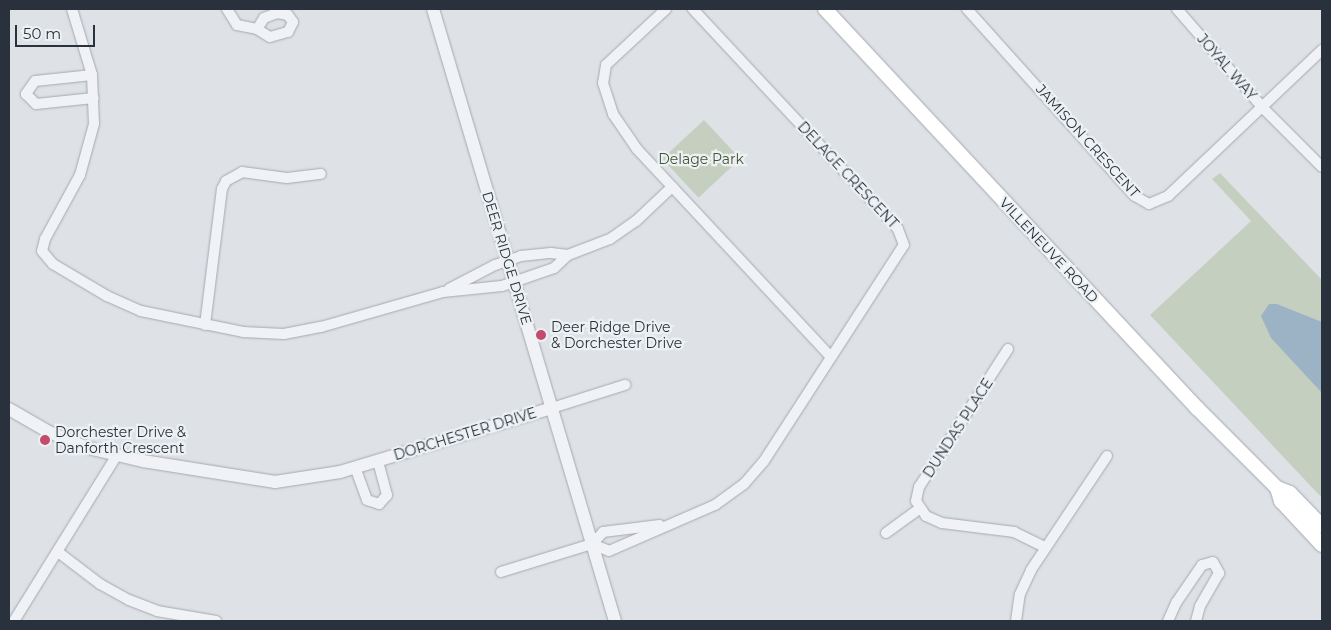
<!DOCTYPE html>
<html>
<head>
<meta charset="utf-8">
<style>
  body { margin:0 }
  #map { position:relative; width:1331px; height:630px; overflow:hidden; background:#dee2e6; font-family:Montserrat,sans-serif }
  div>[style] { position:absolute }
  .green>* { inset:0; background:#c5cfbf; transform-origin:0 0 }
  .water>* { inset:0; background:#9bb3c4 }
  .roads { filter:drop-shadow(0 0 1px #a4a9b0) drop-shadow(0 0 1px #a4a9b0) }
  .minor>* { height:10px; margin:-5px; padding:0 5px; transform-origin:5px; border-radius:5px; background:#f0f2f5 }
  .tertiary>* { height:12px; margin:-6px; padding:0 6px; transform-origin:6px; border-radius:6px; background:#f0f2f5 }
  .secondary>* { height:14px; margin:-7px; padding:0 7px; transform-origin:7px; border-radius:7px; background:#fff }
  .dots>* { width:14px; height:14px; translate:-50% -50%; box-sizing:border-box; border:2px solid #edf1f4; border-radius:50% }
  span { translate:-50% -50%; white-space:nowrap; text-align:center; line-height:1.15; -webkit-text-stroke:4.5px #edf1f4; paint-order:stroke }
  .street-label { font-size:14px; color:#28313c }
  .park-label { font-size:14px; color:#405637 }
  .poi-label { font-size:14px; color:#28313c }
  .left { translate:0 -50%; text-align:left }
  .frame { position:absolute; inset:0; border:10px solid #28313c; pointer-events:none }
  .scale { position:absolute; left:15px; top:25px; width:80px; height:22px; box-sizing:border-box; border:2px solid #28313c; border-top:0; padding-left:6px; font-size:15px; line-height:18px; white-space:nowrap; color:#28313c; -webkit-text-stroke:4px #edf1f4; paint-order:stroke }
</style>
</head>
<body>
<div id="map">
  <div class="green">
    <div style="left:704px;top:120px;width:53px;height:57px;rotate:47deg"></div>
    <div style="clip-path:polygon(1220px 173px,1322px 280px,1322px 498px,1150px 315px,1251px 221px,1212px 179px)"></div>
  </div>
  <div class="water">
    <div style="clip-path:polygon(1269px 304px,1277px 304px,1322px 322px,1322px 393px,1271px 338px,1261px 316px)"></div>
  </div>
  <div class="roads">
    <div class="minor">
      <div style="left:72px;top:9px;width:69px;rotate:73.1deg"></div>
      <div style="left:92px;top:75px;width:49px;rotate:87.7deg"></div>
      <div style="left:94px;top:124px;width:53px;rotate:105.4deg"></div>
      <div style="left:80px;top:175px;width:73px;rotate:118.7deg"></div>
      <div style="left:45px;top:239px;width:12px;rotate:104deg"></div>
      <div style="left:42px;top:251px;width:17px;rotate:50deg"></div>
      <div style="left:53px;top:264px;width:63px;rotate:30.7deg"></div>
      <div style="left:107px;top:296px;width:37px;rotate:24deg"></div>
      <div style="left:141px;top:311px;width:104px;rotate:11.6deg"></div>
      <div style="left:243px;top:332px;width:41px;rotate:2.8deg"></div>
      <div style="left:284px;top:334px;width:38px;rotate:-11deg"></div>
      <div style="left:321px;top:327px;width:127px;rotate:-16deg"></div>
      <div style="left:443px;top:292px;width:59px;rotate:-5.8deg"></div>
      <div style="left:502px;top:286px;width:55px;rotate:-19.1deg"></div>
      <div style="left:554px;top:268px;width:19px;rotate:-43deg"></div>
      <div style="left:568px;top:255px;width:45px;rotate:-20.9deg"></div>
      <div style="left:610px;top:239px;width:32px;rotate:-35deg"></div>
      <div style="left:636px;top:221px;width:50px;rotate:-43.4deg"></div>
      <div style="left:227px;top:9px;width:19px;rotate:58deg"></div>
      <div style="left:237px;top:25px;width:20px;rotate:11deg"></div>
      <div style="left:257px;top:29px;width:15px;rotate:32deg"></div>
      <div style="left:270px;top:37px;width:19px;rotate:-16deg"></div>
      <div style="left:288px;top:32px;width:11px;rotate:-63deg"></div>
      <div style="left:293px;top:22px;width:9px;rotate:-126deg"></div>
      <div style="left:288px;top:15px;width:11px;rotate:-170deg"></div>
      <div style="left:277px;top:13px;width:14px;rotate:159deg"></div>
      <div style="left:264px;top:18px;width:13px;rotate:122deg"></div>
      <div style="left:666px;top:9px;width:82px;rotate:137deg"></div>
      <div style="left:606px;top:65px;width:18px;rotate:99deg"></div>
      <div style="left:603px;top:83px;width:33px;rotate:72deg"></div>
      <div style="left:613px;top:114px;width:42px;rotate:55.6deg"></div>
      <div style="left:637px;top:149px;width:284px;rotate:47deg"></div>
      <div style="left:967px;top:9px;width:251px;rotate:48.1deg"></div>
      <div style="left:1135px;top:196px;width:16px;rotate:30deg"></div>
      <div style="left:1149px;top:204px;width:21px;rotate:-23deg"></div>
      <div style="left:1168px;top:196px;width:212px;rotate:-43.5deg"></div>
      <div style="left:1177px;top:9px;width:131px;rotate:49deg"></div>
      <div style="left:1263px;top:108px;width:83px;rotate:45deg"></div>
      <div style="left:92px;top:75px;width:57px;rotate:174deg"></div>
      <div style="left:35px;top:81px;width:16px;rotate:125deg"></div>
      <div style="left:26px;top:94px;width:14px;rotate:45deg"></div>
      <div style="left:36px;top:104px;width:58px;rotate:-5.9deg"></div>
      <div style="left:449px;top:289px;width:52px;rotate:-27.6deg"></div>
      <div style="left:495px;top:265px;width:28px;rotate:-19deg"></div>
      <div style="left:521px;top:256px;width:30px;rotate:-6deg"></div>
      <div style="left:551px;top:253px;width:17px;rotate:7deg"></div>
      <div style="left:205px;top:325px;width:137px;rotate:-82.9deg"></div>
      <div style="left:222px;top:189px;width:9px;rotate:-63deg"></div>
      <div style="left:226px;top:181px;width:18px;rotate:-29deg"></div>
      <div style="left:242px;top:172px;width:45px;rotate:7.6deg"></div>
      <div style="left:287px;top:178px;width:34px;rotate:-7deg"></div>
      <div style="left:1008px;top:349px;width:164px;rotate:122.8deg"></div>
      <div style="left:919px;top:487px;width:14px;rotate:102deg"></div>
      <div style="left:916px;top:501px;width:18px;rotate:56deg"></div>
      <div style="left:926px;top:516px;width:17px;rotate:24deg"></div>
      <div style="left:942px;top:523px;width:73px;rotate:7.1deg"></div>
      <div style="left:1014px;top:532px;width:34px;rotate:26deg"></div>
      <div style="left:552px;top:408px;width:77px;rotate:-17.5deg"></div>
      <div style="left:355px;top:467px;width:35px;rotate:70deg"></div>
      <div style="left:367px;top:500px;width:13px;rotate:18deg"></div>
      <div style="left:379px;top:504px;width:12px;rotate:-48deg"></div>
      <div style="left:387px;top:495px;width:35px;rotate:-105deg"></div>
      <div style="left:886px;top:533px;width:41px;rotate:-36deg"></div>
      <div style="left:592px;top:544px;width:18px;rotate:22deg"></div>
      <div style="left:609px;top:551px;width:116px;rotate:-23.5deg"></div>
      <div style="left:715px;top:505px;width:36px;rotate:-36deg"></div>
      <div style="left:744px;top:484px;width:30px;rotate:-49deg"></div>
      <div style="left:764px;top:461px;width:257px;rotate:-57.1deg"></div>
      <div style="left:904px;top:245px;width:17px;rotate:-111deg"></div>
      <div style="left:898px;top:229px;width:301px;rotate:-133deg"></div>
      <div style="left:592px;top:544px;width:16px;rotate:-47deg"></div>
      <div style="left:603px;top:532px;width:57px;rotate:-7deg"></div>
      <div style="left:58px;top:552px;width:53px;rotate:37.3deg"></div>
      <div style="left:100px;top:584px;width:33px;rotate:29deg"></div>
      <div style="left:129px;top:600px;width:30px;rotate:21deg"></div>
      <div style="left:157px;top:611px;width:60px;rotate:9.6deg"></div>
      <div style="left:501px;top:572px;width:95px;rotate:-17.1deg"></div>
      <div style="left:14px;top:621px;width:195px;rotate:-58.2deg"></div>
      <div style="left:1016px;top:621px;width:27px;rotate:-82deg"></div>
      <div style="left:1020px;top:594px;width:26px;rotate:-65deg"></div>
      <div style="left:1031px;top:570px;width:137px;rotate:-56.3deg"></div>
      <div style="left:1168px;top:621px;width:20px;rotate:-66deg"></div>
      <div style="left:1176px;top:603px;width:46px;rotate:-55.6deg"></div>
      <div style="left:1202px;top:565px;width:11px;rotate:-15deg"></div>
      <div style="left:1213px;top:562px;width:13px;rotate:61deg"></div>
      <div style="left:1219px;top:573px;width:38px;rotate:120deg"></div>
      <div style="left:1200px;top:606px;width:16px;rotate:105deg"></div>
    </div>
    <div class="tertiary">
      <div style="left:433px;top:9px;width:638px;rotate:73.44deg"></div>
      <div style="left:9px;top:409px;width:46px;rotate:29.9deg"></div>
      <div style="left:49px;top:432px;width:42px;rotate:22.3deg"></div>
      <div style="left:88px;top:448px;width:57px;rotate:13.3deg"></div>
      <div style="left:143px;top:461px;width:134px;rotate:9deg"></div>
      <div style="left:275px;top:482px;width:66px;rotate:-8.7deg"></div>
      <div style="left:340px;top:472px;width:221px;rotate:-16.8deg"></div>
    </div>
    <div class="secondary">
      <div style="left:825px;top:9px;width:546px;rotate:47.01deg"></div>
      <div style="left:1197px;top:408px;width:113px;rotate:45deg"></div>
      <div style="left:1277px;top:488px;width:14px;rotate:21deg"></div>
      <div style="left:1290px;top:493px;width:46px;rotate:45.9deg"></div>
      <div style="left:1277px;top:488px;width:14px;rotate:73deg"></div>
      <div style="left:1281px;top:501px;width:60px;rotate:47deg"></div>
    </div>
  </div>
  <div class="dots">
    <div style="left:541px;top:335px;background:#c34b6b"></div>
    <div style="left:45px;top:440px;background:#c34b6b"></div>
  </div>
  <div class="street-label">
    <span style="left:1227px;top:67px;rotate:49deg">JOYAL WAY</span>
    <span style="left:1088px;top:141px;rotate:48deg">JAMISON CRESCENT</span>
    <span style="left:848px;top:175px;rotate:47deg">DELAGE CRESCENT</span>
    <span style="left:1049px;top:250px;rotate:47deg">VILLENEUVE ROAD</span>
    <span style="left:507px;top:258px;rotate:73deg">DEER RIDGE DRIVE</span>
    <span style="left:958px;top:428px;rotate:-57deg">DUNDAS PLACE</span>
    <span style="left:465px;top:434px;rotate:-17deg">DORCHESTER DRIVE</span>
  </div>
  <div class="park-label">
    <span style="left:701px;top:159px">Delage Park</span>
  </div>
  <div class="poi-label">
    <span class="left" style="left:551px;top:335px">Deer Ridge Drive<br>&amp; Dorchester Drive</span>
    <span class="left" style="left:55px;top:440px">Dorchester Drive &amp;<br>Danforth Crescent</span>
  </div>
  <div class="frame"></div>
  <div class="scale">50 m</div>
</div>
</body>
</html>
